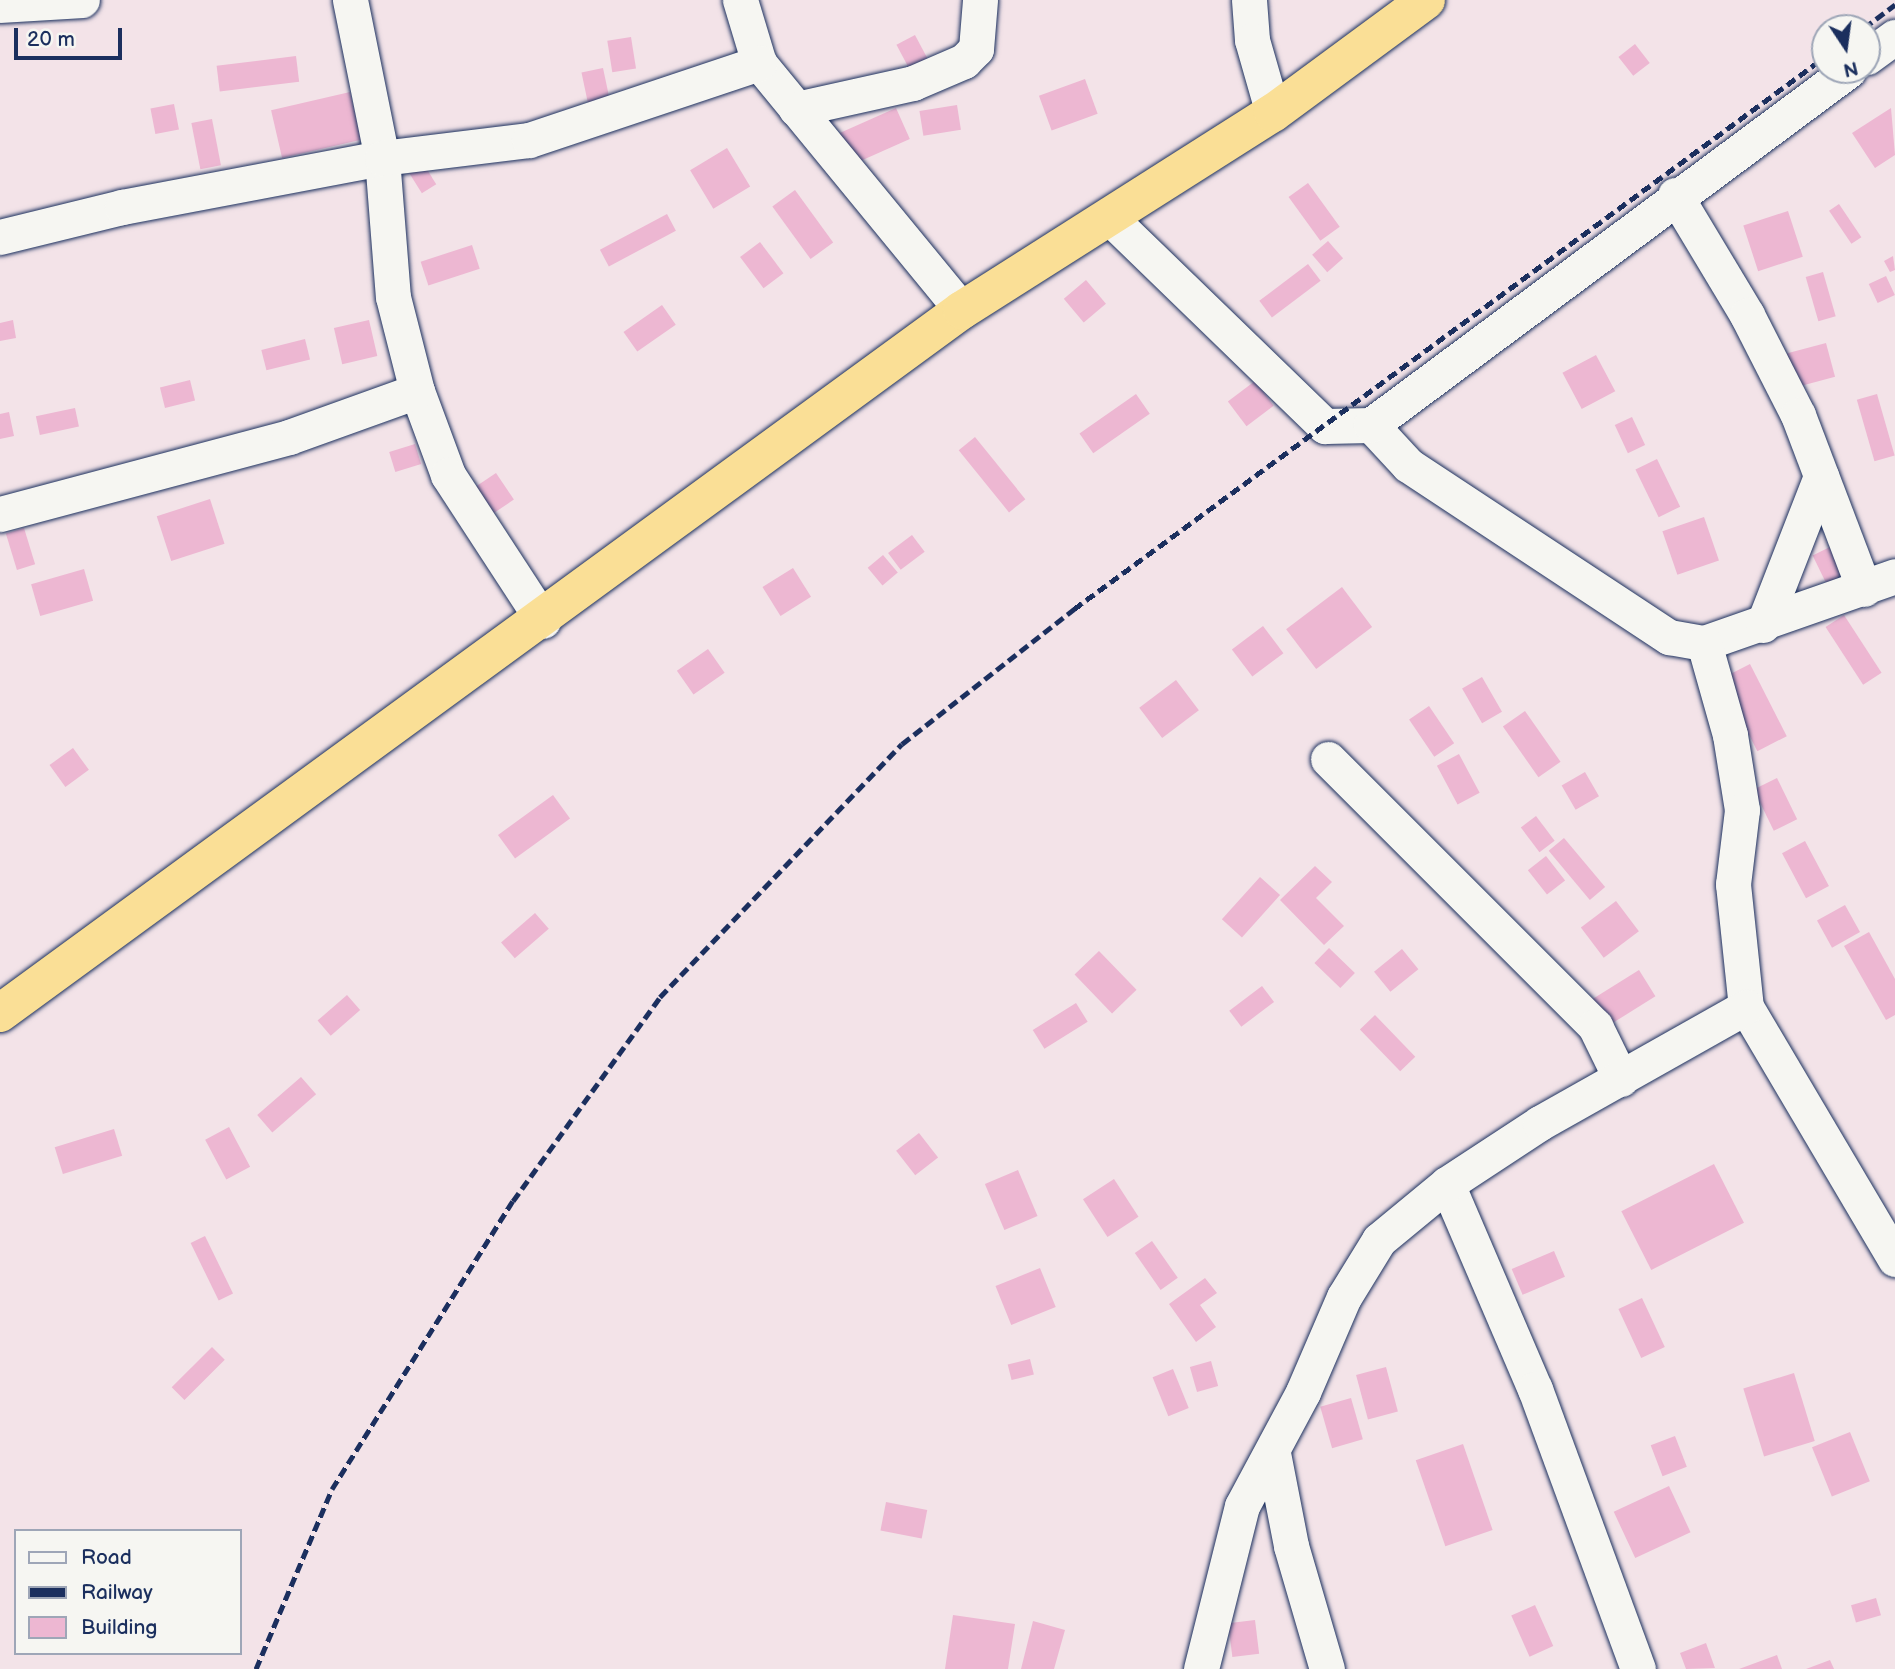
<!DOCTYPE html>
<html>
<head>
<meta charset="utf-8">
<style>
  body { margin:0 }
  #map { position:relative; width:1895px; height:1669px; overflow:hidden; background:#f3e3e8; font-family:"Balsamiq Sans",sans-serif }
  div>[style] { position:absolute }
  .building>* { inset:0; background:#edb7d2; transform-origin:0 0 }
  .roads { filter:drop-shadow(0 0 2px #1b2f5e) drop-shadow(0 0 2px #1b2f5e) }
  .minor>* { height:35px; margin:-17.5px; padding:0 17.5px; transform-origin:17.5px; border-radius:17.5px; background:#f6f6f2 }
  .highway>* { height:38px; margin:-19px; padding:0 19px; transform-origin:19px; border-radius:19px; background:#fadf96 }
  .rail>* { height:5px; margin-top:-2.5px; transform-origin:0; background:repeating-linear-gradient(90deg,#1b2f5e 0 10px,transparent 0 15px) }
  span { translate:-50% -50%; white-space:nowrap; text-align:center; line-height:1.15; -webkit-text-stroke:5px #f6f6f2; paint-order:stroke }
  .legend { position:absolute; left:14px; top:1529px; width:228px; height:126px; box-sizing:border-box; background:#f6f6f2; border:2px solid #9ea6b7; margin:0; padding:9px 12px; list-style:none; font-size:21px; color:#1b2f5e }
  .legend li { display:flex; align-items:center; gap:14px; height:35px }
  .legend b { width:35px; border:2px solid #9ea6b7 }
  .north { position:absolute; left:1811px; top:14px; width:70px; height:70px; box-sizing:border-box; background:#f6f6f2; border:2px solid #9ea6b7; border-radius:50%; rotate:167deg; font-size:19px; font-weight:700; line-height:28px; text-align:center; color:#1b2f5e }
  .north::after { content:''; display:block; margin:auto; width:24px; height:32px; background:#1b2f5e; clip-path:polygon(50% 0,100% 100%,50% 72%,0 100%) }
  .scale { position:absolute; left:14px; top:28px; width:108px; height:32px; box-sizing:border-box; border:4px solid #1b2f5e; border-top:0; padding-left:9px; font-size:21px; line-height:24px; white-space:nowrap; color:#1b2f5e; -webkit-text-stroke:5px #f6f6f2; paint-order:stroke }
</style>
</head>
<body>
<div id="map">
  <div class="building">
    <div style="left:915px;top:35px;width:41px;height:21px;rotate:62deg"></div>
    <div style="left:631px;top:37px;width:32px;height:24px;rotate:81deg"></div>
    <div style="left:1635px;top:44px;width:24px;height:21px;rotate:52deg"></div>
    <div style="left:296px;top:56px;width:26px;height:80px;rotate:83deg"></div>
    <div style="left:603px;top:68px;width:39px;height:22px;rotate:78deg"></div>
    <div style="left:1085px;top:79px;width:37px;height:49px;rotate:70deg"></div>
    <div style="left:350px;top:92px;width:49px;height:81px;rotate:77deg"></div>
    <div style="left:174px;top:104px;width:26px;height:24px;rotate:79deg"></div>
    <div style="left:957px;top:105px;width:25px;height:38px;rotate:81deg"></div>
    <div style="left:896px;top:108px;width:34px;height:64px;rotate:66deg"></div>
    <div style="clip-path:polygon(1891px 108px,1895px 155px,1875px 168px,1852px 133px)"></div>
    <div style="left:212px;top:119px;width:47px;height:21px;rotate:79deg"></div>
    <div style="left:727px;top:148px;width:45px;height:43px;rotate:59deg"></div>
    <div style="left:423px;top:163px;width:25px;height:17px;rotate:58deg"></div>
    <div style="left:1308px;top:183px;width:54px;height:24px;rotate:54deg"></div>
    <div style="left:795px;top:190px;width:65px;height:28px;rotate:54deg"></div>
    <div style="left:1839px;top:204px;width:40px;height:12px;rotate:56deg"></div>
    <div style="left:1788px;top:211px;width:48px;height:47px;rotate:72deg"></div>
    <div style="left:667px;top:214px;width:19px;height:76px;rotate:62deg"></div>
    <div style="left:1328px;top:241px;width:23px;height:21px;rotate:49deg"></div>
    <div style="left:760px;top:242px;width:39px;height:25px;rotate:53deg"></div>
    <div style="left:472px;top:245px;width:25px;height:54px;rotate:72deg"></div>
    <div style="clip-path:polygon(1893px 256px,1895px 270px,1890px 272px,1884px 261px)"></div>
    <div style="left:1308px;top:264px;width:21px;height:61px;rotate:53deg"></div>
    <div style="left:1823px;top:272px;width:46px;height:18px;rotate:74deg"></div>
    <div style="left:1886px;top:276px;width:21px;height:19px;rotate:65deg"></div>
    <div style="left:1086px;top:280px;width:31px;height:29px;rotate:50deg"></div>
    <div style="left:662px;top:305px;width:24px;height:47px;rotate:55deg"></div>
    <div style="clip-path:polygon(13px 320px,16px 338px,0 341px,0 323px)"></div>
    <div style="left:369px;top:320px;width:37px;height:36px;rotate:77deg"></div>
    <div style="left:305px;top:339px;width:21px;height:45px;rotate:76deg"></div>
    <div style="left:1826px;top:343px;width:35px;height:51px;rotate:75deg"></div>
    <div style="left:1596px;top:355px;width:41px;height:38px;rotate:62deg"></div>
    <div style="left:190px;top:380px;width:21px;height:31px;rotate:76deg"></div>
    <div style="left:1255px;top:381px;width:31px;height:34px;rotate:53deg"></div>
    <div style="left:1136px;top:394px;width:24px;height:69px;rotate:55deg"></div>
    <div style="left:1877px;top:394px;width:64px;height:21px;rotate:74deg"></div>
    <div style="left:75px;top:408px;width:19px;height:40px;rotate:78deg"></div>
    <div style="clip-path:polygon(9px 412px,14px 436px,0 439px,0 414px)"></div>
    <div style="left:1632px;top:417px;width:31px;height:19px;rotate:65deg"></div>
    <div style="left:975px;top:437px;width:80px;height:21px;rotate:51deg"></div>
    <div style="left:415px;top:444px;width:21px;height:27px;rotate:73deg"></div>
    <div style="left:1657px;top:459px;width:53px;height:24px;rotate:64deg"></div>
    <div style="left:496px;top:473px;width:32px;height:27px;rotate:56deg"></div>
    <div style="left:210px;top:499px;width:47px;height:56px;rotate:72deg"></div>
    <div style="left:1704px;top:517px;width:46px;height:44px;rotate:71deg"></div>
    <div style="left:24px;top:528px;width:38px;height:19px;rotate:73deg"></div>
    <div style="left:912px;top:535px;width:21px;height:30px;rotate:53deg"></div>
    <div style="left:1836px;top:544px;width:32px;height:26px;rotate:64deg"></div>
    <div style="left:883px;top:555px;width:23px;height:20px;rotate:50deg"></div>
    <div style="left:793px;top:568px;width:34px;height:36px;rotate:58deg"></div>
    <div style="left:84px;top:569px;width:33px;height:55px;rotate:74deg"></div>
    <div style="left:1342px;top:587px;width:50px;height:70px;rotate:53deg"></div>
    <div style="left:1844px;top:615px;width:69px;height:22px;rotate:57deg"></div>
    <div style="left:1263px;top:626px;width:34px;height:39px;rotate:53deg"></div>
    <div style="left:708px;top:649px;width:29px;height:38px;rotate:55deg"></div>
    <div style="left:1750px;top:664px;width:81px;height:33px;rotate:63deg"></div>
    <div style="left:1482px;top:677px;width:40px;height:23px;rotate:60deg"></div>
    <div style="left:1176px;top:680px;width:38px;height:46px;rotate:53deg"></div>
    <div style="left:1429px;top:706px;width:45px;height:24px;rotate:56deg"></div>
    <div style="left:1525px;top:711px;width:62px;height:27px;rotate:55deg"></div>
    <div style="left:73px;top:748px;width:27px;height:29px;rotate:54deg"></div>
    <div style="left:1459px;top:754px;width:44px;height:25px;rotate:62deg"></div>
    <div style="left:1585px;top:772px;width:28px;height:27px;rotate:60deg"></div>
    <div style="left:1777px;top:778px;width:46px;height:26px;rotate:64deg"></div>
    <div style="left:553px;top:795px;width:29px;height:68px;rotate:54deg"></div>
    <div style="left:1536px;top:816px;width:31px;height:19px;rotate:53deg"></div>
    <div style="left:1564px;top:838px;width:64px;height:20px;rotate:50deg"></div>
    <div style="left:1805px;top:841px;width:51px;height:26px;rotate:62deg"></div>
    <div style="left:1546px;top:856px;width:31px;height:23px;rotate:52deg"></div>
    <div style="clip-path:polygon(1315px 866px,1332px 882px,1316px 898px,1344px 926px,1324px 945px,1280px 900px)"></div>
    <div style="left:1260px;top:877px;width:27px;height:57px;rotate:42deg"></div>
    <div style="left:1616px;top:901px;width:38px;height:44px;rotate:53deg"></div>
    <div style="left:1845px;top:905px;width:31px;height:32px;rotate:61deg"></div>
    <div style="left:535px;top:913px;width:21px;height:45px;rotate:49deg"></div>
    <div style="clip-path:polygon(1869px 932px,1895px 979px,1895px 1015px,1886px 1020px,1844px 946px)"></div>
    <div style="left:1329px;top:948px;width:36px;height:21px;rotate:44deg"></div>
    <div style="left:1402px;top:949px;width:26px;height:36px;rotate:51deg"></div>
    <div style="left:1099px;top:951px;width:54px;height:34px;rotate:46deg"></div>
    <div style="left:1639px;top:970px;width:31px;height:58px;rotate:58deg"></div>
    <div style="left:1262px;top:986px;width:20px;height:41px;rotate:53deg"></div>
    <div style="left:347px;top:995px;width:20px;height:39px;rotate:49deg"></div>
    <div style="left:1076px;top:1003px;width:22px;height:51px;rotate:58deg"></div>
    <div style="left:1375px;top:1015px;width:58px;height:21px;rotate:46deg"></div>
    <div style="left:301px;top:1077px;width:23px;height:58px;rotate:49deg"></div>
    <div style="left:229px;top:1127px;width:45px;height:27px;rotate:62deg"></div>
    <div style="left:114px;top:1129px;width:28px;height:62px;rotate:73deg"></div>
    <div style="left:919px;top:1133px;width:31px;height:29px;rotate:52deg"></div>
    <div style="left:1714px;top:1164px;width:66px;height:104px;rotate:63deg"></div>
    <div style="left:1018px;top:1170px;width:50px;height:36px;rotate:67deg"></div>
    <div style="left:1114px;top:1179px;width:45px;height:37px;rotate:57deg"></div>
    <div style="left:205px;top:1236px;width:64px;height:16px;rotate:64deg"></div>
    <div style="left:1152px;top:1241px;width:45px;height:21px;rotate:55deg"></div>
    <div style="left:1554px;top:1251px;width:28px;height:46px;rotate:67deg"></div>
    <div style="left:1040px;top:1268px;width:42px;height:48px;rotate:68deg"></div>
    <div style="clip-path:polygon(1205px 1278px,1217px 1293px,1200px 1305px,1216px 1327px,1196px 1342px,1169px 1304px)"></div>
    <div style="left:1642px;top:1298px;width:54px;height:26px;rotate:65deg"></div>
    <div style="left:212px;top:1347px;width:18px;height:57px;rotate:45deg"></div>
    <div style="left:1030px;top:1359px;width:16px;height:23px;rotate:76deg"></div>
    <div style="left:1211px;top:1361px;width:26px;height:22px;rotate:74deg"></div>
    <div style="left:1386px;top:1367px;width:46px;height:31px;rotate:75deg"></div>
    <div style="left:1173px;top:1369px;width:42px;height:22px;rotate:68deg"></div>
    <div style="left:1794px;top:1373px;width:71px;height:53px;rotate:73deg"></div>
    <div style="left:1351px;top:1398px;width:43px;height:32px;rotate:74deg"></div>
    <div style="left:1850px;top:1432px;width:53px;height:41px;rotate:68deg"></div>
    <div style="left:1675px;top:1436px;width:33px;height:26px;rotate:69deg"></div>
    <div style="left:1463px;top:1444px;width:91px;height:50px;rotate:71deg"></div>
    <div style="left:1669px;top:1486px;width:51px;height:61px;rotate:65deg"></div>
    <div style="left:886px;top:1502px;width:42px;height:29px;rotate:11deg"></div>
    <div style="left:1876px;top:1598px;width:18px;height:26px;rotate:74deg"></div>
    <div style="left:1535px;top:1605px;width:45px;height:26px;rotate:66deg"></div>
    <div style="clip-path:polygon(953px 1615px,1015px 1624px,1008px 1669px,945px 1669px)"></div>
    <div style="left:1255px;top:1620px;width:34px;height:27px;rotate:83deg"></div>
    <div style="clip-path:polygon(1033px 1621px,1065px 1630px,1054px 1669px,1021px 1669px)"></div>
    <div style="clip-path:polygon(1706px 1643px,1715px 1668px,1686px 1669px,1680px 1653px)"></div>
    <div style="clip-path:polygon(1777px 1655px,1782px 1669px,1739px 1669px)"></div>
    <div style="clip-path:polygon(1830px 1660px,1834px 1669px,1806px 1669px)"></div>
  </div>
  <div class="roads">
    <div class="minor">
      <div style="left:350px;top:0;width:161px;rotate:78.6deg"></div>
      <div style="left:382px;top:158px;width:139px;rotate:85.5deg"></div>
      <div style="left:393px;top:297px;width:97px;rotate:75.7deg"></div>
      <div style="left:417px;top:391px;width:90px;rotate:69.7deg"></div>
      <div style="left:448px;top:475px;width:174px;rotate:56.9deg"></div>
      <div style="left:740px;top:0;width:66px;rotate:73.2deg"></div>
      <div style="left:759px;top:63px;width:320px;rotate:50.6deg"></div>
      <div style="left:1249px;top:0;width:40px;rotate:85.7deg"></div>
      <div style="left:1252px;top:40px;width:76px;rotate:74deg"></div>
      <div style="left:0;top:5px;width:82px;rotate:-3.5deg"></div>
      <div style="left:1867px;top:57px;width:34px;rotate:-36deg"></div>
      <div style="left:796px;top:109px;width:120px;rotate:-12.5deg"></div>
      <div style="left:913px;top:83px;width:56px;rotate:-23.3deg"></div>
      <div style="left:964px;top:61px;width:17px;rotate:-45deg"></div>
      <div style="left:976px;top:49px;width:49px;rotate:-85.3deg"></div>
      <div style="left:1675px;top:195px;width:140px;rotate:59deg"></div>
      <div style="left:1747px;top:315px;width:112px;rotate:63deg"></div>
      <div style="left:1798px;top:415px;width:186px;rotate:69.2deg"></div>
      <div style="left:1108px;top:216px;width:302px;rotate:44.1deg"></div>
      <div style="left:1325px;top:426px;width:46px;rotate:-1.2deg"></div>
      <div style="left:1371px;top:425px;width:54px;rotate:47.2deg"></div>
      <div style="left:1408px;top:465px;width:313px;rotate:33.4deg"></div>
      <div style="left:1669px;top:637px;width:36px;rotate:10deg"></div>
      <div style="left:1704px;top:643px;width:202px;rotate:-19.3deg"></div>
      <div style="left:0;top:237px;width:126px;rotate:-13.8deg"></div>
      <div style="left:122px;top:207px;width:265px;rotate:-10.7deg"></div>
      <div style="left:382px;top:158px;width:148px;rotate:-7deg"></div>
      <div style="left:529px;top:140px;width:243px;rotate:-18.5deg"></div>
      <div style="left:1371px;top:425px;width:595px;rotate:-36.6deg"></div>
      <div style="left:0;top:514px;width:299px;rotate:-14.9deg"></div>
      <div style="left:289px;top:437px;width:136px;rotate:-19.8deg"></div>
      <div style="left:1763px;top:625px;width:160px;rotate:-68.7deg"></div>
      <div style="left:1704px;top:643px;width:96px;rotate:74.2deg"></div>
      <div style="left:1730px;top:735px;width:76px;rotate:80.9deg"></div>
      <div style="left:1742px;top:810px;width:75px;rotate:96.9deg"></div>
      <div style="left:1733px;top:884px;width:124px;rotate:84deg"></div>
      <div style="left:1746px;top:1007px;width:293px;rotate:59.4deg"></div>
      <div style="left:1328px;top:759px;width:378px;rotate:45deg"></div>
      <div style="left:1595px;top:1026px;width:59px;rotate:63.9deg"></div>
      <div style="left:1447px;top:1184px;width:223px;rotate:66.8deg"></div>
      <div style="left:1535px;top:1389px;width:298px;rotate:69.8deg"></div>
      <div style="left:1273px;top:1453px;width:95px;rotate:79deg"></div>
      <div style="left:1291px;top:1546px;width:128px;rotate:73.7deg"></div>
      <div style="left:1201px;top:1669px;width:168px;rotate:-75.9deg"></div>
      <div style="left:1242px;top:1506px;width:129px;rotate:-61.8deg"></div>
      <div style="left:1303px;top:1392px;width:103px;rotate:-66.7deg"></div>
      <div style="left:1344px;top:1297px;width:67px;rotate:-58.4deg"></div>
      <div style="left:1379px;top:1240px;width:88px;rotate:-39.5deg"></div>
      <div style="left:1447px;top:1184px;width:111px;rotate:-33.3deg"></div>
      <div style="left:1540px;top:1123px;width:236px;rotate:-29.4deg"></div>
    </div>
    <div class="highway">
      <div style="left:0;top:1013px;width:1191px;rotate:-36.16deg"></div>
      <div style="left:962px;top:310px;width:368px;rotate:-32.4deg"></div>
      <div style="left:1273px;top:113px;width:190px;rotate:-36.4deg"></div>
    </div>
  </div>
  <div class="rail">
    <div style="left:1864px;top:28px;width:39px;rotate:-37deg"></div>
    <div style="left:256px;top:1669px;width:195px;rotate:-67.1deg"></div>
    <div style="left:332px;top:1489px;width:340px;rotate:-57.9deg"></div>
    <div style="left:513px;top:1201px;width:251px;rotate:-54.2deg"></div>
    <div style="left:660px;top:997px;width:350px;rotate:-46.3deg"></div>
    <div style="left:902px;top:744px;width:219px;rotate:-38.1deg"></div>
    <div style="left:1074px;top:609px;width:932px;rotate:-36.32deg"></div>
  </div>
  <ul class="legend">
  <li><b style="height:9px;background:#f6f6f2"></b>Road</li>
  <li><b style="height:9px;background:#1b2f5e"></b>Railway</li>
  <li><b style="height:19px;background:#edb7d2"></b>Building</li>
  </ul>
  <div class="north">N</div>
  <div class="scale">20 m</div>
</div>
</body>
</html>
